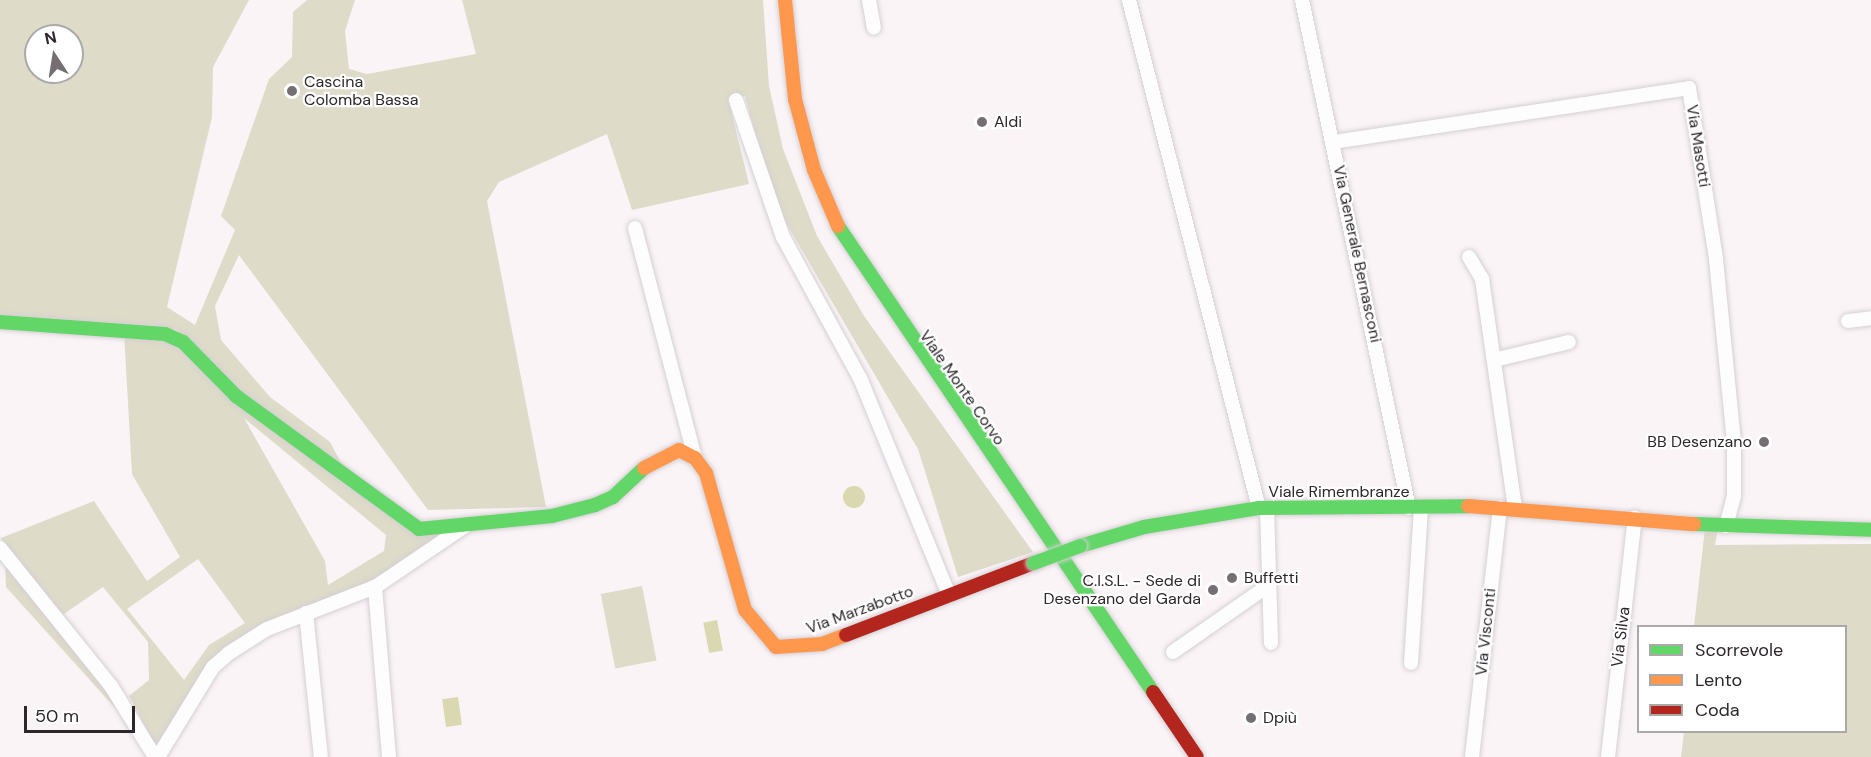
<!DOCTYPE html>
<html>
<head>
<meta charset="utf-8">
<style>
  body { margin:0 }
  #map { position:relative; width:1871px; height:757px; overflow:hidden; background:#faf4f7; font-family:"DM Sans",sans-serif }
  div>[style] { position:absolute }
  .green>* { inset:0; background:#dedbc9; transform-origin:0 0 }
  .water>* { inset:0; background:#dad8b0; transform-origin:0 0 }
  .round { border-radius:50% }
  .roads { filter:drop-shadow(0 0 2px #d5cfd3) drop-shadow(0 0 2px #d5cfd3) }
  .street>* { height:14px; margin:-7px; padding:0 7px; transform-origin:7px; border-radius:7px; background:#fefdfe }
  .fast>* { height:14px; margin:-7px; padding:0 7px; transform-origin:7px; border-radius:7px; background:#63d668 }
  .slow>* { height:14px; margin:-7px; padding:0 7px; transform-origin:7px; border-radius:7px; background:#ff974d }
  .jam>* { height:14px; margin:-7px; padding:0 7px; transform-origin:7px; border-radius:7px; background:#b3261e }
  .bridges { filter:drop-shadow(0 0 2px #d5cfd3) drop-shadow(0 0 2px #d5cfd3) }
  .fast-bridge>* { height:14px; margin:-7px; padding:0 7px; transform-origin:7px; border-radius:7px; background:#63d668 }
  .dots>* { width:16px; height:16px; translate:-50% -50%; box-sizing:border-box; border:3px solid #fff; border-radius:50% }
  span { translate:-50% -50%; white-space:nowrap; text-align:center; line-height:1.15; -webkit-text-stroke:4.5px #fff; paint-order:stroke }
  .poi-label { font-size:16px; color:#2d262b }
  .left { translate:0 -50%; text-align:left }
  .right { translate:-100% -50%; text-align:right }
  .street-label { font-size:16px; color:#2d262b }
  .legend { position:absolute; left:1637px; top:625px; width:210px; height:108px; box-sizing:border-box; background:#fff; border:2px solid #aba8aa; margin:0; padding:8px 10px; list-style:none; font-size:18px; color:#2d262b }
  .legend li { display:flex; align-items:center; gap:12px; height:30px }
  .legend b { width:30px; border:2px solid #aba8aa }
  .north { position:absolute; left:24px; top:24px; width:60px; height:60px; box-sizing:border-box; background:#fff; border:2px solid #aba8aa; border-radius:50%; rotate:348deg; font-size:16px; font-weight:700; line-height:24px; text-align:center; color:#2d262b }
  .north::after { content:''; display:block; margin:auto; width:21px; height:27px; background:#756e72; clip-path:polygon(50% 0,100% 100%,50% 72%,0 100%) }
  .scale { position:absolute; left:24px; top:706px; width:111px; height:27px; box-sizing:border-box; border:3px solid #2d262b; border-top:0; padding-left:8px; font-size:18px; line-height:21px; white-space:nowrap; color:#2d262b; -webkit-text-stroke:4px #fff; paint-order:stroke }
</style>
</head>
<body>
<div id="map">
  <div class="green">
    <div style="clip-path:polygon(evenodd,0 0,249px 0,213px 67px,212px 117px,167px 307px,195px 325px,235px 230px,221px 216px,269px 79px,292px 57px,293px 12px,307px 0,355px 0,345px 31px,349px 69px,367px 74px,476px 54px,462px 0,763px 0,769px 86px,783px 149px,817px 236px,864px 316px,1033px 552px,958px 577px,918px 449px,775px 204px,745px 96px,728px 98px,749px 184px,632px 210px,607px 134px,499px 182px,487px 201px,546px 507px,428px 510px,239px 255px,215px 306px,221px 340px,270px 397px,330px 442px,341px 463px,268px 416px,176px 329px,0 318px,0 0,36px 36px,72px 36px,72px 72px,36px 72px,36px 36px)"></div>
    <div style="clip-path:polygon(evenodd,124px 333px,165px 336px,348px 487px,449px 534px,393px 571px,274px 623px,213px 659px,157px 748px,129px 696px,149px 680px,148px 642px,103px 587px,58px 618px,1px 538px,94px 501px,147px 581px,180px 557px,132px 474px,124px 333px,244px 418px,386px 535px,384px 551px,328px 585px,325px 561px,244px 418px,124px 333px,198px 559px,245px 623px,209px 645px,184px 680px,127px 609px,198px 559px)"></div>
    <div style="clip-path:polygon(1705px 528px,1718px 529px,1715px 545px,1871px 544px,1871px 757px,1681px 757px,1684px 732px,1846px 732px,1846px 626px,1694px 626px)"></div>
    <div style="clip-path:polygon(5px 561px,55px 621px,135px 730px,6px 587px)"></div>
    <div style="left:642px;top:586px;width:76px;height:42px;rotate:79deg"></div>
  </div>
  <div class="water">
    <div class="round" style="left:843px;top:486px;width:22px;height:22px"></div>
    <div style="left:717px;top:620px;width:31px;height:14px;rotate:79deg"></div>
    <div style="left:458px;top:697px;width:28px;height:16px;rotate:82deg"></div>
  </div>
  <div class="roads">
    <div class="street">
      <div style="left:869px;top:0;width:28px;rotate:80deg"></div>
      <div style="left:1129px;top:0;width:524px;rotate:75.65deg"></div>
      <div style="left:1302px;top:0;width:519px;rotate:78.11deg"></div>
      <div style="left:736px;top:100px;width:145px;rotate:71.1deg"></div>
      <div style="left:783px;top:237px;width:161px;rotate:61.4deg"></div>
      <div style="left:860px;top:378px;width:235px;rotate:67.7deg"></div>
      <div style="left:1333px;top:142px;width:360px;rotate:-8.6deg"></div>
      <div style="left:1689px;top:88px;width:173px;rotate:81deg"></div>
      <div style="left:1716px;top:259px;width:186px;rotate:84.4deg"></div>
      <div style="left:1734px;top:444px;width:52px;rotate:90deg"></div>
      <div style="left:1734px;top:496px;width:31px;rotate:105deg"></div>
      <div style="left:635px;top:228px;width:238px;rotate:75.4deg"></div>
      <div style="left:1469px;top:257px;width:26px;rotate:59deg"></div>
      <div style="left:1482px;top:279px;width:232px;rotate:81.8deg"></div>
      <div style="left:1848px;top:321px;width:23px;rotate:-7deg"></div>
      <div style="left:1494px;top:360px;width:77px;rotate:-13.5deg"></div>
      <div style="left:1267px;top:508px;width:135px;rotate:88.3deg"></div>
      <div style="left:0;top:548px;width:177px;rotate:51.2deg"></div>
      <div style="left:111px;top:686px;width:84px;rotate:58.2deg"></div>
      <div style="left:375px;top:587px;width:171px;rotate:85.3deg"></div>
      <div style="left:306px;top:613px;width:145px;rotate:84.1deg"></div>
      <div style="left:1173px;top:652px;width:117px;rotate:-34.9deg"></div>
      <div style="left:1411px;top:663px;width:155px;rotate:-86.3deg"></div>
      <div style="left:158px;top:757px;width:105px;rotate:-58.6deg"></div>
      <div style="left:213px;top:667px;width:21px;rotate:-41deg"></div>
      <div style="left:229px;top:653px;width:45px;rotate:-32.3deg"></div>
      <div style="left:267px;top:629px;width:116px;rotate:-21.3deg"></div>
      <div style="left:375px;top:587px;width:109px;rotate:-34.1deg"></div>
      <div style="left:1472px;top:757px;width:251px;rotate:-83.6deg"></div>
      <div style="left:1608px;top:757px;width:241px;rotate:-83.6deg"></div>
    </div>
    <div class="fast">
      <div style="left:838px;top:226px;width:562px;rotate:55.94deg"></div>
      <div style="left:0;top:322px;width:165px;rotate:4.2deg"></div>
      <div style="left:165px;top:334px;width:20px;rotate:24deg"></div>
      <div style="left:183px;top:342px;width:76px;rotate:45.5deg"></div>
      <div style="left:236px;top:396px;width:226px;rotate:36deg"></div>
      <div style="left:419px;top:529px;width:134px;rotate:-5.6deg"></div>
      <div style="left:552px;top:516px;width:44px;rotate:-14.3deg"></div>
      <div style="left:595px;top:505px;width:20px;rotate:-24deg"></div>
      <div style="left:613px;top:497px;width:42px;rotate:-43.1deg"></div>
      <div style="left:1694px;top:524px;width:177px;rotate:1.9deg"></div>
      <div style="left:1080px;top:546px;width:67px;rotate:-16.5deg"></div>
      <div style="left:1144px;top:527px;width:117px;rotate:-9.4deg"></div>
      <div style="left:1259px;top:508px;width:209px;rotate:-0.5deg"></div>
    </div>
    <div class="slow">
      <div style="left:785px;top:0;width:100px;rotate:84.2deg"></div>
      <div style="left:795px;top:99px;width:73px;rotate:75deg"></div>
      <div style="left:814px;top:170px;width:61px;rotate:66.8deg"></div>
      <div style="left:644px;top:468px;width:39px;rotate:-27deg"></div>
      <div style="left:679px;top:450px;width:18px;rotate:27deg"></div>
      <div style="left:695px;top:458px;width:19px;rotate:54deg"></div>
      <div style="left:706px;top:473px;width:142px;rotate:74.1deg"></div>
      <div style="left:745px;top:610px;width:48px;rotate:50deg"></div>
      <div style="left:776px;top:647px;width:46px;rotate:-3.7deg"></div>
      <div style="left:822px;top:644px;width:26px;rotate:-21deg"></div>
      <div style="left:1468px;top:506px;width:227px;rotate:4.6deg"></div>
    </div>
    <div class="jam">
      <div style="left:846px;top:635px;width:201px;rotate:-21deg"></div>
      <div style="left:1153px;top:692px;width:78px;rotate:55.9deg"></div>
    </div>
  </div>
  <div class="bridges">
    <div class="fast-bridge">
      <div style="left:1034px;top:563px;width:49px;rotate:-20.3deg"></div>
    </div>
  </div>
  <div class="dots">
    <div style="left:292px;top:91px;background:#756e72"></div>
    <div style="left:982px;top:122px;background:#756e72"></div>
    <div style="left:1764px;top:442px;background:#756e72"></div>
    <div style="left:1232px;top:578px;background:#756e72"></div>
    <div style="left:1213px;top:590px;background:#756e72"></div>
    <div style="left:1251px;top:718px;background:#756e72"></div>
  </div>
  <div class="poi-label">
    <span class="left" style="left:304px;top:91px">Cascina<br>Colomba Bassa</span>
    <span class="left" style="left:994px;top:122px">Aldi</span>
    <span class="right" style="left:1752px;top:442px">BB Desenzano</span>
    <span class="left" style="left:1244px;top:578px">Buffetti</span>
    <span class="right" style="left:1201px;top:590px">C.I.S.L. - Sede di<br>Desenzano del Garda</span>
    <span class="left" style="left:1263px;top:718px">Dpiù</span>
  </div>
  <div class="street-label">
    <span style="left:1698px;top:146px;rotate:81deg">Via Masotti</span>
    <span style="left:1357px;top:254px;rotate:78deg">Via Generale Bernasconi</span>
    <span style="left:962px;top:388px;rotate:55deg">Viale Monte Corvo</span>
    <span style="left:1339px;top:492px">Viale Rimembranze</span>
    <span style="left:860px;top:610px;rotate:-20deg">Via Marzabotto</span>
    <span style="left:1486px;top:632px;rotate:-84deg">Via Visconti</span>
    <span style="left:1621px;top:637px;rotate:-83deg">Via Silva</span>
  </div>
  <ul class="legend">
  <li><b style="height:8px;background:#63d668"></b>Scorrevole</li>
  <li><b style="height:8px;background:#ff974d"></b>Lento</li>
  <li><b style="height:8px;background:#b3261e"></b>Coda</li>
  </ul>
  <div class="north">N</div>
  <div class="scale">50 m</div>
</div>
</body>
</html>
